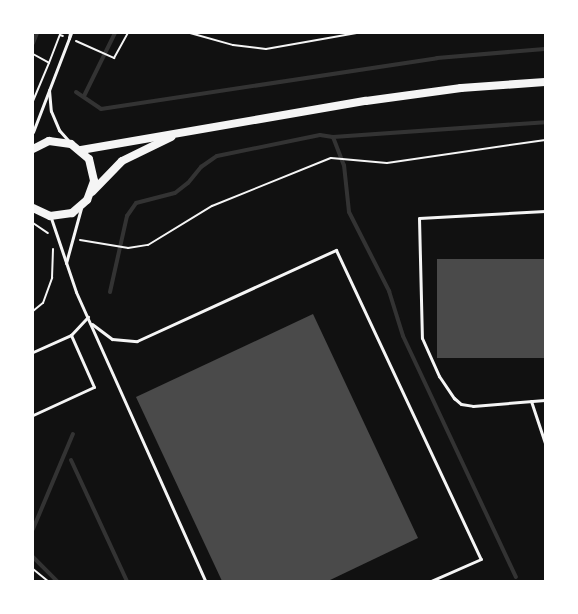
<!DOCTYPE html>
<html>
<head>
<meta charset="utf-8">
<style>
  body { margin:0 }
  #map { position:relative; width:578px; height:614px; overflow:hidden; background:#111; font-family:Manrope,sans-serif }
  div>[style] { position:absolute }
  .stream>* { height:4px; margin:-2px; padding:0 2px; transform-origin:2px; border-radius:2px; background:#333 }
  .building>* { inset:0; background:#4a4a4a; transform-origin:0 0 }
  .path>* { height:2px; margin:-1px; padding:0 1px; transform-origin:1px; border-radius:1px; background:#f5f5f5 }
  .service>* { height:3px; margin:-1.5px; padding:0 1.5px; transform-origin:1.5px; border-radius:1.5px; background:#f5f5f5 }
  .tertiary>* { height:8px; margin:-4px; padding:0 4px; transform-origin:4px; border-radius:4px; background:#f5f5f5 }
  span { translate:-50% -50%; white-space:nowrap; text-align:center; line-height:1.15; -webkit-text-stroke:4.5px #fff; paint-order:stroke }
  .frame { position:absolute; inset:0; border:34px solid #fff; pointer-events:none }
</style>
</head>
<body>
<div id="map">
  <div class="stream">
    <div style="left:33px;top:43px;width:11px;rotate:-68deg"></div>
    <div style="left:76px;top:92px;width:30px;rotate:34deg"></div>
    <div style="left:101px;top:109px;width:340px;rotate:-8.6deg"></div>
    <div style="left:437px;top:58px;width:108px;rotate:-4.8deg"></div>
    <div style="left:84px;top:96px;width:70px;rotate:-63.8deg"></div>
    <div style="left:333px;top:137px;width:30px;rotate:69deg"></div>
    <div style="left:344px;top:165px;width:47px;rotate:83.9deg"></div>
    <div style="left:349px;top:212px;width:89px;rotate:63.1deg"></div>
    <div style="left:389px;top:291px;width:47px;rotate:72.7deg"></div>
    <div style="left:403px;top:336px;width:266px;rotate:64.9deg"></div>
    <div style="left:110px;top:292px;width:78px;rotate:-77.4deg"></div>
    <div style="left:127px;top:216px;width:16px;rotate:-55deg"></div>
    <div style="left:136px;top:203px;width:40px;rotate:-14.4deg"></div>
    <div style="left:175px;top:193px;width:16px;rotate:-38deg"></div>
    <div style="left:188px;top:183px;width:21px;rotate:-51deg"></div>
    <div style="left:201px;top:167px;width:19px;rotate:-35deg"></div>
    <div style="left:217px;top:156px;width:105px;rotate:-11.5deg"></div>
    <div style="left:320px;top:135px;width:13px;rotate:9deg"></div>
    <div style="left:333px;top:137px;width:213px;rotate:-4deg"></div>
    <div style="left:71px;top:460px;width:133px;rotate:65.2deg"></div>
    <div style="left:33px;top:529px;width:103px;rotate:-67.2deg"></div>
    <div style="left:33px;top:557px;width:34px;rotate:45deg"></div>
  </div>
  <div class="building">
    <div style="left:545px;top:259px;width:99px;height:108px;rotate:90deg"></div>
    <div style="clip-path:polygon(313px 314px,418px 538px,328px 581px,222px 581px,136px 397px)"></div>
  </div>
  <div class="path">
    <div style="left:190px;top:33px;width:45px;rotate:15.6deg"></div>
    <div style="left:233px;top:45px;width:33px;rotate:7deg"></div>
    <div style="left:266px;top:49px;width:92px;rotate:-10deg"></div>
    <div style="left:76px;top:41px;width:42px;rotate:24.1deg"></div>
    <div style="left:114px;top:58px;width:29px;rotate:-61deg"></div>
    <div style="left:33px;top:54px;width:18px;rotate:29deg"></div>
    <div style="left:49px;top:63px;width:30px;rotate:-69deg"></div>
    <div style="left:60px;top:35px;width:3px;rotate:18deg"></div>
    <div style="left:33px;top:101px;width:41px;rotate:-67.2deg"></div>
    <div style="left:33px;top:223px;width:18px;rotate:34deg"></div>
    <div style="left:80px;top:240px;width:49px;rotate:9.5deg"></div>
    <div style="left:128px;top:248px;width:20px;rotate:-9deg"></div>
    <div style="left:148px;top:245px;width:75px;rotate:-31.4deg"></div>
    <div style="left:212px;top:206px;width:128px;rotate:-22deg"></div>
    <div style="left:331px;top:158px;width:56px;rotate:5.1deg"></div>
    <div style="left:387px;top:163px;width:160px;rotate:-8.3deg"></div>
    <div style="left:33px;top:311px;width:13px;rotate:-39deg"></div>
    <div style="left:43px;top:303px;width:27px;rotate:-70deg"></div>
    <div style="left:52px;top:278px;width:29px;rotate:-88deg"></div>
    <div style="left:33px;top:569px;width:19px;rotate:39deg"></div>
  </div>
  <div class="service">
    <div style="left:70px;top:33px;width:5px;rotate:101deg"></div>
    <div style="left:69px;top:38px;width:5px;rotate:-68deg"></div>
    <div style="left:49px;top:90px;width:21px;rotate:85deg"></div>
    <div style="left:51px;top:111px;width:21px;rotate:67deg"></div>
    <div style="left:59px;top:130px;width:15px;rotate:48deg"></div>
    <div style="left:33px;top:132px;width:101px;rotate:-69deg"></div>
    <div style="left:545px;top:211px;width:126px;rotate:176.8deg"></div>
    <div style="left:419px;top:218px;width:120px;rotate:88.6deg"></div>
    <div style="left:422px;top:338px;width:42px;rotate:65.9deg"></div>
    <div style="left:439px;top:376px;width:27px;rotate:56deg"></div>
    <div style="left:454px;top:398px;width:9px;rotate:41deg"></div>
    <div style="left:461px;top:404px;width:12px;rotate:9deg"></div>
    <div style="left:473px;top:406px;width:72px;rotate:-4.8deg"></div>
    <div style="left:51px;top:218px;width:78px;rotate:71.3deg"></div>
    <div style="left:76px;top:292px;width:316px;rotate:65.9deg"></div>
    <div style="left:66px;top:263px;width:57px;rotate:-74.7deg"></div>
    <div style="left:92px;top:324px;width:25px;rotate:37deg"></div>
    <div style="left:112px;top:339px;width:25px;rotate:5deg"></div>
    <div style="left:137px;top:341px;width:219px;rotate:-24.6deg"></div>
    <div style="left:336px;top:250px;width:341px;rotate:64.9deg"></div>
    <div style="left:481px;top:559px;width:55px;rotate:156.3deg"></div>
    <div style="left:33px;top:352px;width:42px;rotate:-24.1deg"></div>
    <div style="left:71px;top:335px;width:25px;rotate:-47deg"></div>
    <div style="left:531px;top:401px;width:44px;rotate:71.6deg"></div>
    <div style="left:33px;top:415px;width:67px;rotate:-24.7deg"></div>
    <div style="left:94px;top:387px;width:57px;rotate:-113.9deg"></div>
  </div>
  <div class="tertiary">
    <div style="left:33px;top:149px;width:18px;rotate:-27deg"></div>
    <div style="left:49px;top:141px;width:22px;rotate:8deg"></div>
    <div style="left:71px;top:144px;width:23px;rotate:40deg"></div>
    <div style="left:89px;top:159px;width:23px;rotate:77deg"></div>
    <div style="left:94px;top:181px;width:20px;rotate:110deg"></div>
    <div style="left:87px;top:200px;width:20px;rotate:139deg"></div>
    <div style="left:72px;top:213px;width:22px;rotate:172deg"></div>
    <div style="left:50px;top:216px;width:19px;rotate:-155deg"></div>
    <div style="left:81px;top:150px;width:289px;rotate:-9.8deg"></div>
    <div style="left:366px;top:101px;width:96px;rotate:-7.8deg"></div>
    <div style="left:461px;top:88px;width:84px;rotate:-4.1deg"></div>
    <div style="left:92px;top:192px;width:43px;rotate:-45.9deg"></div>
    <div style="left:122px;top:161px;width:55px;rotate:-26.1deg"></div>
  </div>
  <div class="frame"></div>
</div>
</body>
</html>
